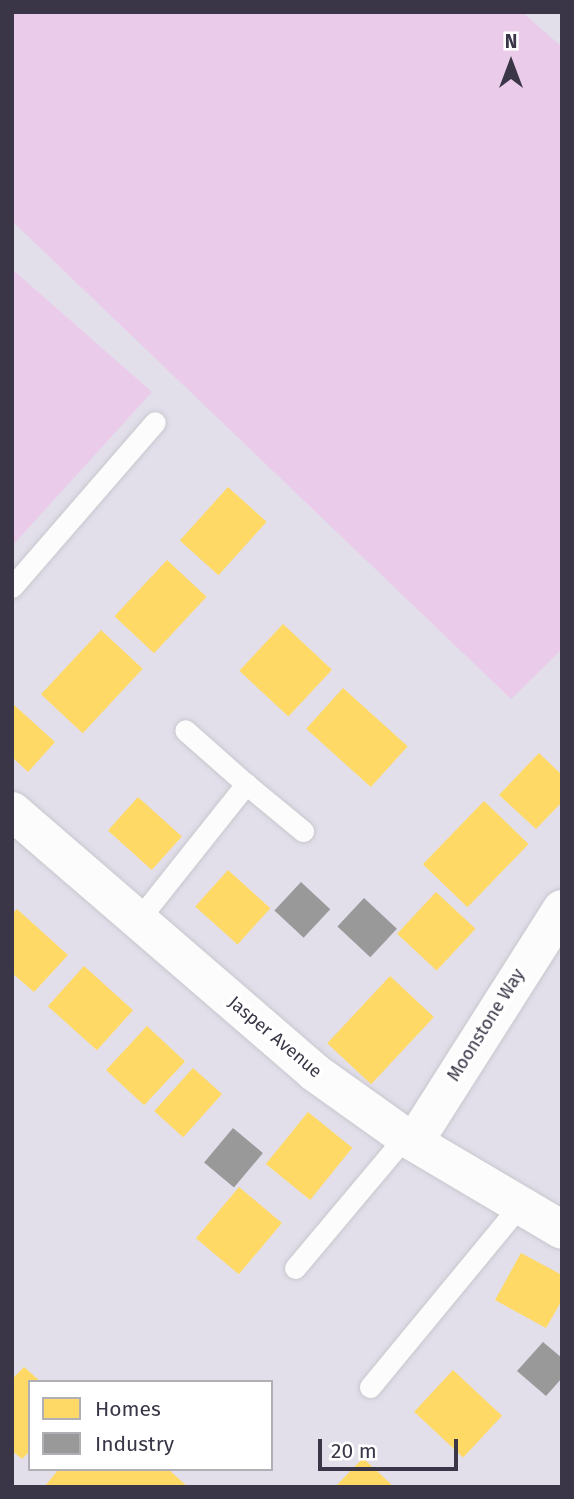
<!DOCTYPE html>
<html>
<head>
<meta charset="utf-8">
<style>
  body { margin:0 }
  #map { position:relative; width:574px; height:1499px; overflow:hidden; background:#ecebf1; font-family:"Fira Sans",sans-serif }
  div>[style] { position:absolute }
  .residential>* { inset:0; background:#e2dfeb }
  .green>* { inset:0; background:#eacbea }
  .homes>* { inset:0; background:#ffd966; transform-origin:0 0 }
  .industry>* { inset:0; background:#999; transform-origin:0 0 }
  .roads { filter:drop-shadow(0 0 2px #c8c7cd) drop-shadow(0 0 2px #c8c7cd) }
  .service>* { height:21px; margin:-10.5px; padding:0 10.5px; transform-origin:10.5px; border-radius:10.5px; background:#fcfcfd }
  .minor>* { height:38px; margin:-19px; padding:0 19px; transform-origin:19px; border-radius:19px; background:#fcfcfd }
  span { translate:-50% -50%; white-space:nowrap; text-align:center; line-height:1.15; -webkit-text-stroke:7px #fff; paint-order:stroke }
  .street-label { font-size:18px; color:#3a3647 }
  .frame { position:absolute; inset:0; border:14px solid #3a3647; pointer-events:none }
  .legend { position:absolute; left:28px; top:1380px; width:245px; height:91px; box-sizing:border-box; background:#fff; border:2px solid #b0afb5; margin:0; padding:9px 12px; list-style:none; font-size:21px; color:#3a3647 }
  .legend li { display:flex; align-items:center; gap:14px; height:35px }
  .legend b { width:35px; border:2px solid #b0afb5 }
  .north { position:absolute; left:476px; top:28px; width:70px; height:70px; -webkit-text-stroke:5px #fff; paint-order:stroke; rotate:0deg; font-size:19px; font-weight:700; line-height:28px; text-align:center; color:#3a3647 }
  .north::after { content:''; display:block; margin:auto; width:24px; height:32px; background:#3a3647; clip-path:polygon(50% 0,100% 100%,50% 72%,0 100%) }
  .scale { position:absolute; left:318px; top:1439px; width:140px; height:32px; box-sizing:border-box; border:4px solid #3a3647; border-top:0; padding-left:9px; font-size:21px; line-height:24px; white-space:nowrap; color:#3a3647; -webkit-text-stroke:5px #fff; paint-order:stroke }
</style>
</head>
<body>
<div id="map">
  <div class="residential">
    <div style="clip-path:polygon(evenodd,12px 12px,562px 12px,562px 1487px,12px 1487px,12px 12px,30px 1382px,271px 1382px,271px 1469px,30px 1469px,30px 1382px)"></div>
  </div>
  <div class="green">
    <div style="clip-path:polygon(12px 12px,522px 12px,562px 47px,562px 649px,511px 699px,12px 221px)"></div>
    <div style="clip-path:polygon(12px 269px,152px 392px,12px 546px)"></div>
  </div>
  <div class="homes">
    <div style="left:228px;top:487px;width:52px;height:72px;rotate:42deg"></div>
    <div style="left:167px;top:560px;width:54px;height:77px;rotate:43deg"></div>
    <div style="left:283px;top:624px;width:67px;height:64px;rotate:43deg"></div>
    <div style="left:101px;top:630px;width:57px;height:88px;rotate:43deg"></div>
    <div style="left:343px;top:688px;width:87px;height:55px;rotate:42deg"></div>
    <div style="clip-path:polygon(12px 703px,55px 742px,28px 772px,12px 757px)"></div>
    <div style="clip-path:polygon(539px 753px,562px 775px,562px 802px,536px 829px,499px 795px)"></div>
    <div style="left:138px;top:797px;width:59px;height:45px;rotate:42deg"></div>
    <div style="left:484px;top:801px;width:62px;height:88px;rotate:44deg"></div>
    <div style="left:228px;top:870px;width:57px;height:49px;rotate:42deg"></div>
    <div style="left:436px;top:892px;width:54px;height:57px;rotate:43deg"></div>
    <div style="clip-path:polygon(17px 909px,68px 955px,34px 992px,12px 973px,12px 914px)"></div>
    <div style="left:84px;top:966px;width:66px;height:54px;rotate:42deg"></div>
    <div style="left:390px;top:976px;width:60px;height:92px;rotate:43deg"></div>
    <div style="left:147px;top:1026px;width:52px;height:60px;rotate:43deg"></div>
    <div style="left:193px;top:1068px;width:39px;height:58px;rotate:42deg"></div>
    <div style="left:308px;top:1112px;width:57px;height:67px;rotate:39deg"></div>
    <div style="left:239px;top:1187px;width:56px;height:67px;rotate:40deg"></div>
    <div style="clip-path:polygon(521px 1253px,562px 1275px,562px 1300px,546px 1328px,495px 1300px)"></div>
    <div style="clip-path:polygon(24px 1367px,41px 1382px,30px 1382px,30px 1451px,22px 1459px,12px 1451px,12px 1379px)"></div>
    <div style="left:453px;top:1370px;width:67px;height:57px;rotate:43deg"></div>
    <div style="clip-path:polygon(363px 1458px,394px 1487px,335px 1487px)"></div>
    <div style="clip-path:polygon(59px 1469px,168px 1469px,188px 1487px,44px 1487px)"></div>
  </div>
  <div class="industry">
    <div style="left:301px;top:882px;width:40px;height:39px;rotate:43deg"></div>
    <div style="left:364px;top:898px;width:45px;height:39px;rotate:43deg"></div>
    <div style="left:233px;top:1128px;width:39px;height:45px;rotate:40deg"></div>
    <div style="clip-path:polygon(543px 1342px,562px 1358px,562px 1378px,546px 1396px,517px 1371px)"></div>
  </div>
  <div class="roads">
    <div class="service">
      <div style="left:12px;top:587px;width:218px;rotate:-49.1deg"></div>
      <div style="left:246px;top:784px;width:74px;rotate:39.5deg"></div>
      <div style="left:138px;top:920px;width:174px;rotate:-51.5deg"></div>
      <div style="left:246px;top:784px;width:81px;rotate:-138.5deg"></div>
      <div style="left:295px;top:1268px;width:171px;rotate:-50deg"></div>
      <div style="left:370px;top:1387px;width:236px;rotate:-50.5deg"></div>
    </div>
    <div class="minor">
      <div style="left:12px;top:811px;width:399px;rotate:40.8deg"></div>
      <div style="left:314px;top:1072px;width:112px;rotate:35.5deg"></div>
      <div style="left:405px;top:1137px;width:182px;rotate:30.6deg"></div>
      <div style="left:414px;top:1142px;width:276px;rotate:-57.6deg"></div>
    </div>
  </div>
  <div class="street-label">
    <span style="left:486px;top:1025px;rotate:-58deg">Moonstone Way</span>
    <span style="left:275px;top:1037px;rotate:40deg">Jasper Avenue</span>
  </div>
  <div class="frame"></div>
  <ul class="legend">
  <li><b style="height:19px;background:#ffd966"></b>Homes</li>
  <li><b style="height:19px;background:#999"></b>Industry</li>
  </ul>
  <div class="north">N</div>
  <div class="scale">20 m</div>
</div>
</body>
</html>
